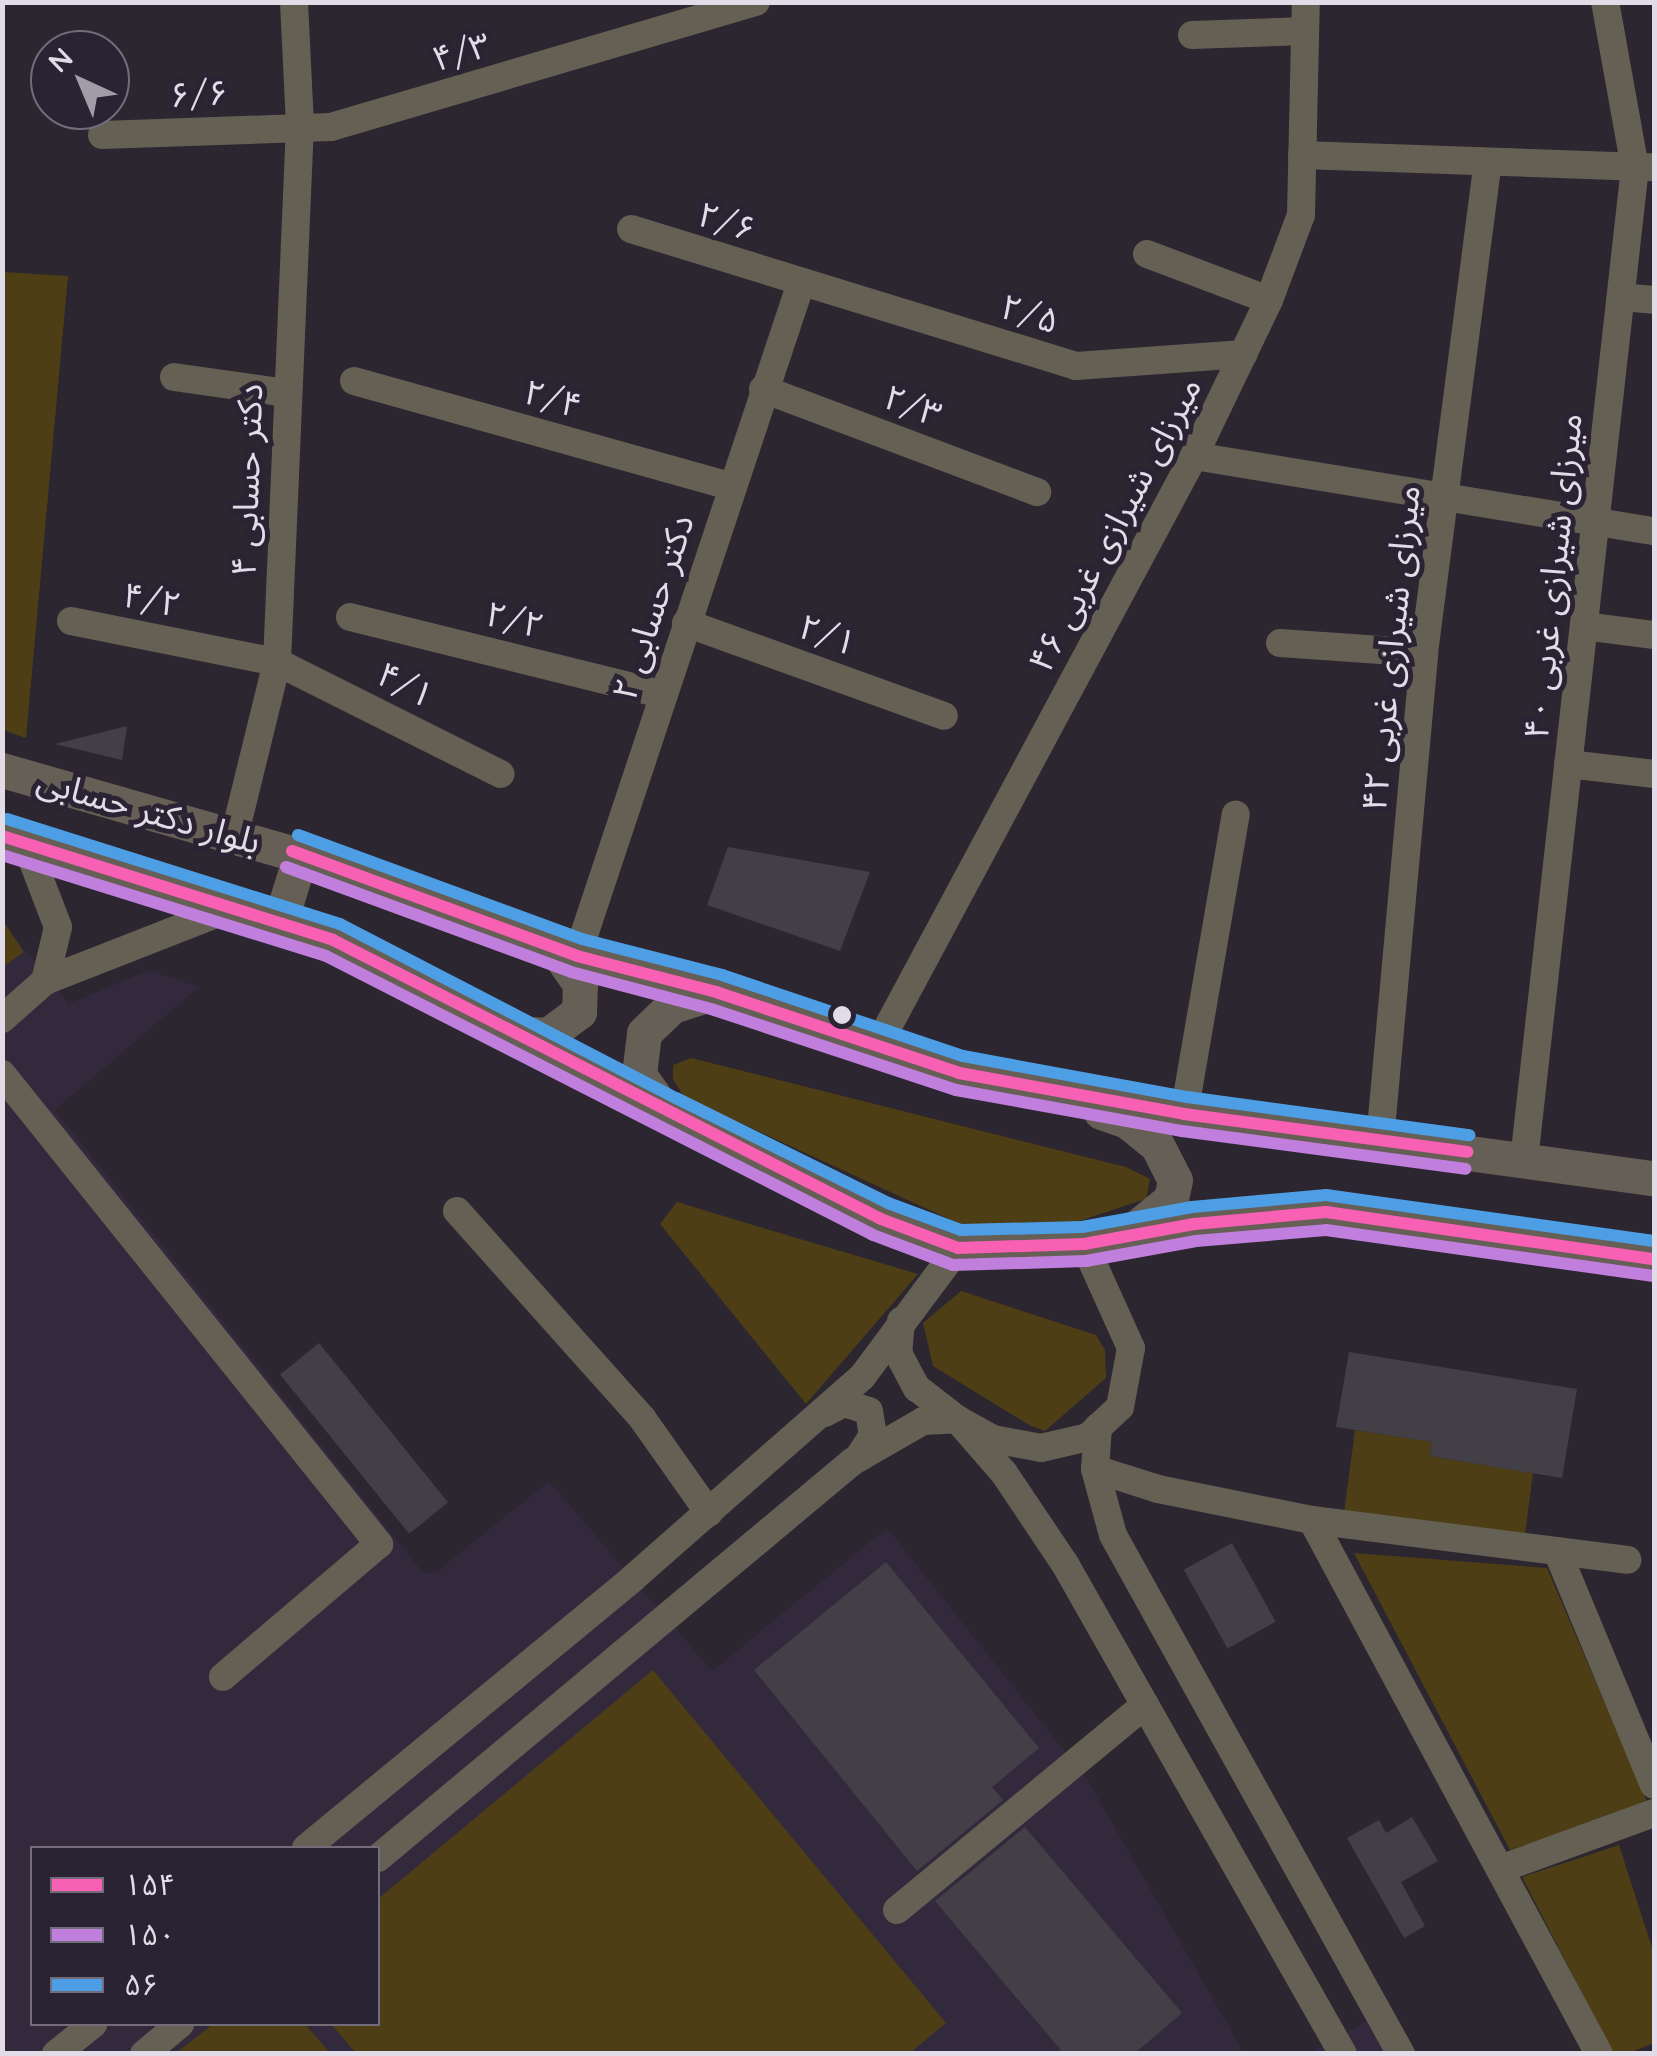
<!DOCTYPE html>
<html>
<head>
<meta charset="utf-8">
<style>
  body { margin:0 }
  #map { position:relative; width:1657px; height:2056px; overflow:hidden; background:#2b2630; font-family:Quicksand,"Noto Sans Arabic",sans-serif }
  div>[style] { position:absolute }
  .built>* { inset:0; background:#32293d }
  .green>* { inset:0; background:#4d3e15 }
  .building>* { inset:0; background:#433f47; transform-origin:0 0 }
  .minor>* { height:28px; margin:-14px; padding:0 14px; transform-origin:14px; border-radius:14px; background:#656054 }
  .major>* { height:35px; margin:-17.5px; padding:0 17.5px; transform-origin:17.5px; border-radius:17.5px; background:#665f55 }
  .bus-1>* { height:12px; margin:-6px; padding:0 6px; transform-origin:6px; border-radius:6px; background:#f860b3 }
  .bus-2>* { height:12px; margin:-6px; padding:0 6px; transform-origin:6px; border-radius:6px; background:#c07fdc }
  .bus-3>* { height:12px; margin:-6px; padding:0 6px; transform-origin:6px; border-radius:6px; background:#4d9ee5 }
  .dots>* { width:28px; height:28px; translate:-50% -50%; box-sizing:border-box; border:5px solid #2a2333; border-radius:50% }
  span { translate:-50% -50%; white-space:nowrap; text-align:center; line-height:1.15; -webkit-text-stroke:10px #2a2333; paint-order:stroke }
  .street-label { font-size:35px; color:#e1dce7 }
  .frame { position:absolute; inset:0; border:5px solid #e1dce7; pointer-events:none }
  .legend { position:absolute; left:30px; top:1846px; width:350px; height:180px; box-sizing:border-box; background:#2a2333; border:2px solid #736d7b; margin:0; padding:12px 18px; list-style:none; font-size:30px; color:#e1dce7 }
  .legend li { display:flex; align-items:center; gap:20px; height:50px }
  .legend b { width:50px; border:2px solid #736d7b }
  .north { position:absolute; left:30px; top:30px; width:100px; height:100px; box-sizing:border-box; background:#2a2333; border:2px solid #736d7b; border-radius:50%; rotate:316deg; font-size:28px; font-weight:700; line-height:40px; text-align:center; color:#e1dce7 }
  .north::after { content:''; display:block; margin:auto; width:35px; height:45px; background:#a19ca7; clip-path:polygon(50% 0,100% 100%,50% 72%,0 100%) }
</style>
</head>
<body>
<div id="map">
  <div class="built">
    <div style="clip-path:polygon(evenodd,2px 921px,68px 1004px,149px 970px,199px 987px,55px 1110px,424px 1574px,439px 1570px,549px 1481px,712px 1671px,887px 1528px,1087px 1779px,1244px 2053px,3px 2053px,2px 921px,32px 1848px,378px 1848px,378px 2024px,32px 2024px,32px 1848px)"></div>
    <div style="clip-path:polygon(1391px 2009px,1416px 2053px,1308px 2054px,1379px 2014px)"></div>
  </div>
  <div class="green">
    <div style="clip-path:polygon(3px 272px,68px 276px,26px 738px,3px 730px)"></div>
    <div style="clip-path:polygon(3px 921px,24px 952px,3px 967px,2px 967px)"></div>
    <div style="clip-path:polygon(691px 1058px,1126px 1167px,1150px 1179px,1146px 1199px,1064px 1226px,973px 1230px,684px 1097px,673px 1079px,673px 1065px)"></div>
    <div style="clip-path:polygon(677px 1202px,763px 1228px,918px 1274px,806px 1404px,660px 1224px)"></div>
    <div style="clip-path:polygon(961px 1291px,1096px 1335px,1105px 1350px,1106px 1378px,1045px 1431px,1029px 1425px,933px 1366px,923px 1323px)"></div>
    <div style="clip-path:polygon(1355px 1430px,1432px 1442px,1430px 1456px,1533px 1473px,1525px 1535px,1344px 1513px)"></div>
    <div style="clip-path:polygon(1354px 1553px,1547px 1568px,1647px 1802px,1510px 1850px)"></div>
    <div style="clip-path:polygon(653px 1670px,946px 2023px,910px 2053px,356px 2053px,331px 2024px,378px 2024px,378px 1899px)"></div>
    <div style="clip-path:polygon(1619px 1845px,1654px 1954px,1654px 2043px,1629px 2053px,1613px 2053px,1522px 1877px)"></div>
    <div style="clip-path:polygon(213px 2024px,305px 2024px,330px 2053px,176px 2053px)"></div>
  </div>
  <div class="building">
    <div style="clip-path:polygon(127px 726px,122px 760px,55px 744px)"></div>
    <div style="clip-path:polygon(728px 847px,870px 872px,840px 951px,707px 905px)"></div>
    <div style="left:319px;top:1343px;width:205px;height:50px;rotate:51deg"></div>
    <div style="clip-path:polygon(1349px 1352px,1577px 1389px,1562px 1478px,1430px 1456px,1432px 1442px,1336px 1427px)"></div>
    <div style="left:1232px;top:1543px;width:90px;height:55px;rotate:61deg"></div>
    <div style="clip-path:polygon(886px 1562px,1039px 1748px,992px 1787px,1003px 1800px,917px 1871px,754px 1670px)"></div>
    <div style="clip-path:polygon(1412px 1817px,1438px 1861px,1401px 1882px,1425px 1926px,1404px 1938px,1347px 1838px,1379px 1820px,1386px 1833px)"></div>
    <div style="clip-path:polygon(1025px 1827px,1182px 2013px,1134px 2054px,1064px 2054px,935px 1901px)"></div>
  </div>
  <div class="minor">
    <div style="left:1192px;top:35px;width:113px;rotate:-2deg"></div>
    <div style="left:102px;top:135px;width:229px;rotate:-2deg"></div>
    <div style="left:331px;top:127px;width:443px;rotate:-16.4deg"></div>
    <div style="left:1302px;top:155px;width:348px;rotate:2deg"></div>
    <div style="left:631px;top:229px;width:466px;rotate:17.1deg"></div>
    <div style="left:1076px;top:366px;width:168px;rotate:-4.1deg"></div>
    <div style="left:1147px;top:254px;width:130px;rotate:20.7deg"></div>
    <div style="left:1621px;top:297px;width:33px;rotate:5deg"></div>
    <div style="left:174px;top:377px;width:113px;rotate:8.1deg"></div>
    <div style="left:354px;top:381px;width:391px;rotate:15.6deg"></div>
    <div style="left:763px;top:389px;width:293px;rotate:20.6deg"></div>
    <div style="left:1194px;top:456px;width:466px;rotate:9.3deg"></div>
    <div style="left:350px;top:617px;width:321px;rotate:13.9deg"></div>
    <div style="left:71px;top:621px;width:210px;rotate:11.3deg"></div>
    <div style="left:277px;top:662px;width:250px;rotate:26.6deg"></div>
    <div style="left:686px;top:623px;width:274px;rotate:19.8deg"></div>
    <div style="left:1584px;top:626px;width:71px;rotate:7.3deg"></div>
    <div style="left:1280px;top:643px;width:144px;rotate:4deg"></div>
    <div style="left:1568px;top:764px;width:87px;rotate:6.6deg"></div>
    <div style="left:235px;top:833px;width:176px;rotate:-76.2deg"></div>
    <div style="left:277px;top:662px;width:537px;rotate:-87.55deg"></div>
    <div style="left:300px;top:125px;width:123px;rotate:-92.8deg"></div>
    <div style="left:25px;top:841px;width:92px;rotate:69deg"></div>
    <div style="left:58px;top:927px;width:56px;rotate:103.5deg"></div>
    <div style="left:577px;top:956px;width:709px;rotate:-71.59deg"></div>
    <div style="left:2px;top:1019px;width:57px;rotate:-41.5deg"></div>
    <div style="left:45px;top:981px;width:205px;rotate:-21.4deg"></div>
    <div style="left:877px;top:1047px;width:671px;rotate:-61.79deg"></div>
    <div style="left:1194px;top:456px;width:173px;rotate:-64.3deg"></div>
    <div style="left:1269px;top:300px;width:91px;rotate:-69.4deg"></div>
    <div style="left:1301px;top:215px;width:213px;rotate:-88.7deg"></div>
    <div style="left:2px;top:1074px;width:603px;rotate:51.27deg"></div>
    <div style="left:379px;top:1544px;width:205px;rotate:139.6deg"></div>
    <div style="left:1184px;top:1114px;width:304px;rotate:-80.2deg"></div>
    <div style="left:1380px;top:1140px;width:489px;rotate:-84.8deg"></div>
    <div style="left:1424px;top:653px;width:492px;rotate:-82.6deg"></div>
    <div style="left:1524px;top:1160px;width:998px;rotate:-83.62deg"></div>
    <div style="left:1635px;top:168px;width:169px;rotate:-100.2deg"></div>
    <div style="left:457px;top:1211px;width:278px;rotate:48.2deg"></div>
    <div style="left:642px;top:1418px;width:116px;rotate:54.8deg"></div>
    <div style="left:901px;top:1321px;width:32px;rotate:95deg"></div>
    <div style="left:898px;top:1353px;width:40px;rotate:62deg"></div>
    <div style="left:917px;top:1388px;width:51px;rotate:37.8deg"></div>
    <div style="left:957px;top:1419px;width:41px;rotate:29.1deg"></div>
    <div style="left:993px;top:1439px;width:49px;rotate:10.6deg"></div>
    <div style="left:1041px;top:1448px;width:48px;rotate:-13.2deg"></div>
    <div style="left:1088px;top:1437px;width:44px;rotate:-43.2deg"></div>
    <div style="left:1120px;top:1407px;width:60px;rotate:-79.4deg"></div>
    <div style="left:1131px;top:1348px;width:114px;rotate:-114.3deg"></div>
    <div style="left:825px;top:1413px;width:21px;rotate:-28deg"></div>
    <div style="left:844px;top:1403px;width:26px;rotate:18deg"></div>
    <div style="left:869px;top:1411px;width:24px;rotate:81deg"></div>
    <div style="left:873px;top:1435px;width:27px;rotate:123deg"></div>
    <div style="left:957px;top:1419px;width:72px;rotate:49deg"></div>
    <div style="left:1004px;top:1473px;width:110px;rotate:56.2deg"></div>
    <div style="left:1065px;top:1564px;width:563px;rotate:60.43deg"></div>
    <div style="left:1098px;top:1427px;width:42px;rotate:94.1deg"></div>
    <div style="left:1095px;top:1469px;width:68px;rotate:74.7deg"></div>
    <div style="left:1113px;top:1535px;width:594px;rotate:60.97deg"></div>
    <div style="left:1095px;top:1469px;width:66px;rotate:17.6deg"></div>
    <div style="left:1158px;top:1489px;width:157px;rotate:11.4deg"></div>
    <div style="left:1312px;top:1520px;width:318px;rotate:7.2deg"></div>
    <div style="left:1312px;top:1520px;width:606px;rotate:61.74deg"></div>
    <div style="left:1557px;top:1551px;width:253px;rotate:67.5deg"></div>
    <div style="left:306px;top:1848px;width:424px;rotate:-39.5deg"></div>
    <div style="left:633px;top:1578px;width:305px;rotate:-41.3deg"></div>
    <div style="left:862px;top:1377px;width:161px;rotate:-53.3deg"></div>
    <div style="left:378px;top:1858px;width:618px;rotate:-39.88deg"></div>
    <div style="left:852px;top:1462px;width:82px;rotate:-30deg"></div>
    <div style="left:923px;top:1421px;width:34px;rotate:-3deg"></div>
    <div style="left:1500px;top:1869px;width:164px;rotate:-20deg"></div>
    <div style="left:897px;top:1910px;width:322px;rotate:-39.6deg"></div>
    <div style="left:56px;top:2054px;width:48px;rotate:-39deg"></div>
    <div style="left:144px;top:2054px;width:47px;rotate:-39.8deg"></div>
  </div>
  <div class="major">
    <div style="left:2px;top:770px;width:381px;rotate:16deg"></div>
    <div style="left:368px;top:875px;width:224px;rotate:21.2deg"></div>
    <div style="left:577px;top:956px;width:144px;rotate:14.5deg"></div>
    <div style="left:716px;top:992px;width:256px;rotate:18.4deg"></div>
    <div style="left:959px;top:1073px;width:229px;rotate:10.3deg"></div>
    <div style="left:1184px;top:1114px;width:474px;rotate:7.8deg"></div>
    <div style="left:2px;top:836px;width:347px;rotate:17.4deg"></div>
    <div style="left:333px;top:940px;width:377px;rotate:27.4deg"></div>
    <div style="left:668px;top:1114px;width:237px;rotate:26.2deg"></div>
    <div style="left:881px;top:1219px;width:82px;rotate:20.6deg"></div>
    <div style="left:958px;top:1248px;width:126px;rotate:-1.8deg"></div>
    <div style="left:1084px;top:1244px;width:112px;rotate:-10.3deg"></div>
    <div style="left:1194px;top:1224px;width:133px;rotate:-5.2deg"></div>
    <div style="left:1326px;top:1212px;width:331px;rotate:8.2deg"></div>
    <div style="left:280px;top:922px;width:71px;rotate:-72.8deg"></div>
    <div style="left:512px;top:1033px;width:36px;rotate:3deg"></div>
    <div style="left:548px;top:1035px;width:39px;rotate:-37deg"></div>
    <div style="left:579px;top:1012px;width:28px;rotate:-88deg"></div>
    <div style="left:580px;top:984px;width:44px;rotate:-124.8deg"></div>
    <div style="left:664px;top:1110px;width:43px;rotate:-125.5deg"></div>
    <div style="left:639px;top:1075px;width:42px;rotate:-83.2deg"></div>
    <div style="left:644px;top:1033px;width:39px;rotate:-44deg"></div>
    <div style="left:672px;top:1006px;width:46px;rotate:-17.7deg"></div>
    <div style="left:1101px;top:1112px;width:28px;rotate:19deg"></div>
    <div style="left:1127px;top:1121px;width:38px;rotate:39deg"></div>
    <div style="left:1157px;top:1145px;width:39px;rotate:63deg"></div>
    <div style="left:1175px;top:1180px;width:19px;rotate:102deg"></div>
    <div style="left:1171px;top:1199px;width:52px;rotate:140.5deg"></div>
  </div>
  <div class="bus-1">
    <div style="left:2px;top:836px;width:347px;rotate:17.4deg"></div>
    <div style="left:333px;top:940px;width:615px;rotate:26.98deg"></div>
    <div style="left:881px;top:1219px;width:82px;rotate:20.6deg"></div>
    <div style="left:958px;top:1248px;width:126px;rotate:-1.8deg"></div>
    <div style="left:1084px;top:1244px;width:112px;rotate:-10.3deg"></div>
    <div style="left:1194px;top:1224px;width:133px;rotate:-5.2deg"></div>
    <div style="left:1326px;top:1212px;width:331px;rotate:8.2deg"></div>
    <div style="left:292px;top:851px;width:304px;rotate:20.2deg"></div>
    <div style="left:577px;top:956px;width:144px;rotate:14.5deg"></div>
    <div style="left:716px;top:992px;width:256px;rotate:18.4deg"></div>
    <div style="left:959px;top:1073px;width:229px;rotate:10.3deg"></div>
    <div style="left:1184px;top:1114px;width:286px;rotate:7.6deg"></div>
  </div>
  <div class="bus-2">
    <div style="left:2px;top:855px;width:339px;rotate:17.3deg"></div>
    <div style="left:326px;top:956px;width:614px;rotate:27.02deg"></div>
    <div style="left:873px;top:1235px;width:85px;rotate:20.6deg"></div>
    <div style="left:953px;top:1265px;width:133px;rotate:-1.7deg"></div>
    <div style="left:1086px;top:1261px;width:112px;rotate:-10.3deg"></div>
    <div style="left:1196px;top:1241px;width:130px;rotate:-4.8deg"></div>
    <div style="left:1326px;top:1230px;width:329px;rotate:8deg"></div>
    <div style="left:286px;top:867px;width:304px;rotate:20.2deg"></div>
    <div style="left:571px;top:972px;width:145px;rotate:14.8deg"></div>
    <div style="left:711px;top:1009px;width:258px;rotate:18.3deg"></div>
    <div style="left:956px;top:1090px;width:230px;rotate:10.3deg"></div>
    <div style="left:1182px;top:1131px;width:286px;rotate:7.6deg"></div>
  </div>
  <div class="bus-3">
    <div style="left:7px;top:819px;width:349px;rotate:17.5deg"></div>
    <div style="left:340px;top:924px;width:378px;rotate:27.4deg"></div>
    <div style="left:676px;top:1098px;width:237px;rotate:26.3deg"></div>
    <div style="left:888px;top:1203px;width:78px;rotate:20.3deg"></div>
    <div style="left:961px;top:1230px;width:121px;rotate:-1.4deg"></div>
    <div style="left:1082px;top:1227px;width:112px;rotate:-10.3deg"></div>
    <div style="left:1192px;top:1207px;width:135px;rotate:-5.1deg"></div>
    <div style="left:1326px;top:1195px;width:331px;rotate:8deg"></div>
    <div style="left:298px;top:835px;width:302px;rotate:20.1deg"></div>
    <div style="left:582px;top:939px;width:145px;rotate:14.4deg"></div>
    <div style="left:722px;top:975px;width:254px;rotate:18.6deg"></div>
    <div style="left:963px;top:1056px;width:228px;rotate:10.4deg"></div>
    <div style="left:1187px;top:1097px;width:285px;rotate:7.7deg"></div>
  </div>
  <div class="dots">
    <div style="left:842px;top:1015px;background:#e1dce7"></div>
  </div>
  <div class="street-label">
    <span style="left:461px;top:51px;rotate:-16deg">۴/۳</span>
    <span style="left:199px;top:93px;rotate:-3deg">۶/۶</span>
    <span style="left:727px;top:221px;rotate:18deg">۲/۶</span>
    <span style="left:1030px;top:313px;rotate:17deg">۲/۵</span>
    <span style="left:553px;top:398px;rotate:16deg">۲/۴</span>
    <span style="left:913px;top:405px;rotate:21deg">۲/۳</span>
    <span style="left:246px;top:480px;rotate:-88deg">دکتر حسابی ۴</span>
    <span style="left:1114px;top:524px;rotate:-62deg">میرزای شیرازی غربی ۴۶</span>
    <span style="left:1552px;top:576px;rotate:-84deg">میرزای شیرازی غربی ۴۰</span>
    <span style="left:152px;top:599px;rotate:11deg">۴/۲</span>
    <span style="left:652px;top:607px;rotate:-72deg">دکتر حسابی ۲</span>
    <span style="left:515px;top:619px;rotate:14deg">۲/۲</span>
    <span style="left:828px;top:634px;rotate:20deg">۲/۱</span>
    <span style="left:1390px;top:648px;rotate:-84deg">میرزای شیرازی غربی ۴۲</span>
    <span style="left:406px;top:684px;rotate:27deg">۴/۱</span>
    <span style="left:149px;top:810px;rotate:16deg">بلوار دکتر حسابی</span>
  </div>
  <div class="frame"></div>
  <ul class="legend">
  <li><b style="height:12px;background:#f860b3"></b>۱۵۴</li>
  <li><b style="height:12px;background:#c07fdc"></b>۱۵۰</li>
  <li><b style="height:12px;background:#4d9ee5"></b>۵۶</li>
  </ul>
  <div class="north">N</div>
</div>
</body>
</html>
